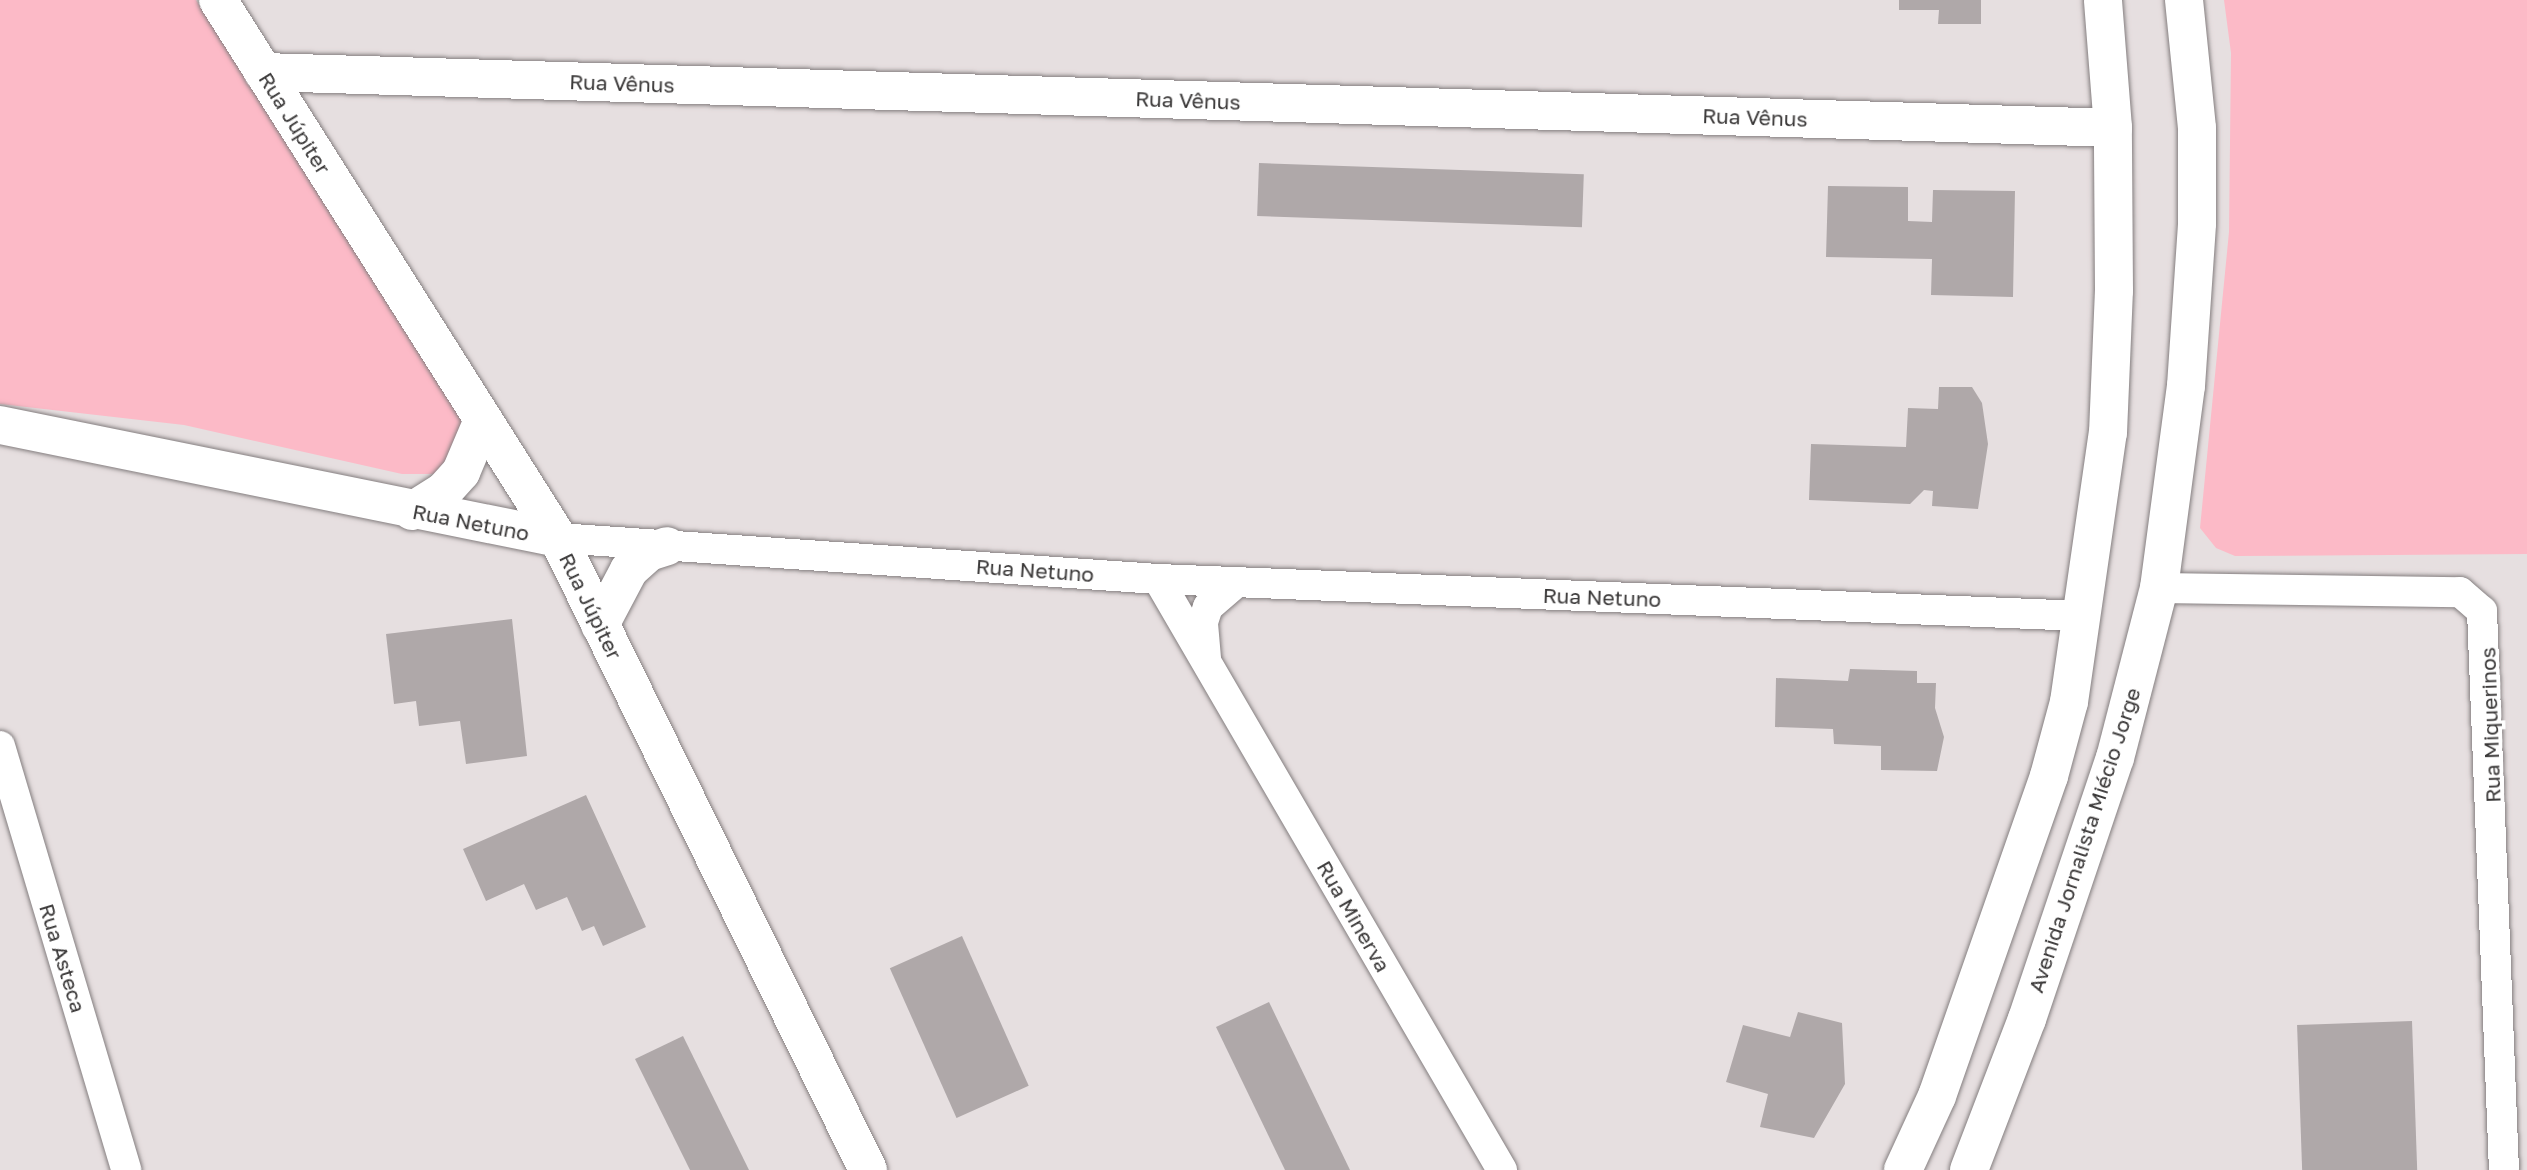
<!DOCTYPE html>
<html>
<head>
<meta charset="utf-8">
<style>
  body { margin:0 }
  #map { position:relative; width:2527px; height:1170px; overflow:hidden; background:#e6dfe0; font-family:"Golos Text",sans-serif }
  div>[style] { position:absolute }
  .green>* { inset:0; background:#fcbac7 }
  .building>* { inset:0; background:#afa8a9; transform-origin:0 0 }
  .roads { filter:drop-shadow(0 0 2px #847e7f) drop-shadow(0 0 2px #847e7f) }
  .street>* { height:30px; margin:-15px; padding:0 15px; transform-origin:15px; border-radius:15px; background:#fff }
  .secondary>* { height:38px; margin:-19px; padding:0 19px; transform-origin:19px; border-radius:19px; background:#fff }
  span { translate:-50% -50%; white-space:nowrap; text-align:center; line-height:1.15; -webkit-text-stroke:7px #fff; paint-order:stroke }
  .street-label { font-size:21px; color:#393737 }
</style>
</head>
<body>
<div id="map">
  <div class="green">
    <div style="clip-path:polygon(0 0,196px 0,469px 428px,436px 474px,402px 474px,184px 425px,0 404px)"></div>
    <div style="clip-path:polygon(2224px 0,2527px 0,2527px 554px,2235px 556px,2216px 548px,2200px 528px,2229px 232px,2231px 53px)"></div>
  </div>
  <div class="building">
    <div style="clip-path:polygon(1899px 0,1981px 0,1981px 24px,1938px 24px,1939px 10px,1899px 10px)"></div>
    <div style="left:1259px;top:163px;width:325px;height:53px;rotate:2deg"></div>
    <div style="clip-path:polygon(1828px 186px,1908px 187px,1908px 221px,1932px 222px,1933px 190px,2015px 191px,2013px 297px,1931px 295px,1932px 259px,1826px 257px)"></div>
    <div style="clip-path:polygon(1939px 387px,1972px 387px,1982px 403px,1988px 444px,1978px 509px,1932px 506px,1933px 491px,1924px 490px,1910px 504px,1809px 500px,1811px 444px,1906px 447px,1908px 408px,1938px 409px)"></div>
    <div style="clip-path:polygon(512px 619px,527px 756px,466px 764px,460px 721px,419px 726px,416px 701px,394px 704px,386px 634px)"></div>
    <div style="clip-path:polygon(1850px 669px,1917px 671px,1917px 683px,1936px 683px,1935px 708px,1944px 737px,1937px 771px,1881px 770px,1881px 746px,1834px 744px,1833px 729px,1775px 727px,1776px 678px,1848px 681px)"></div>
    <div style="clip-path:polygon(586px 795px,646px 927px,603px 946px,594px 926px,582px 931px,567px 897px,536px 910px,524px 884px,486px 901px,463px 849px)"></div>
    <div style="left:962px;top:936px;width:164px;height:79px;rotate:66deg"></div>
    <div style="clip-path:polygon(1269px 1002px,1350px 1170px,1285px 1170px,1216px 1027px)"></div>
    <div style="clip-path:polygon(1798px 1012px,1842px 1023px,1845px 1084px,1814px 1138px,1760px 1127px,1768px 1094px,1726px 1082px,1743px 1025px,1790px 1037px)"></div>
    <div style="left:2412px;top:1021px;width:149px;height:115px;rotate:88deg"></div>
    <div style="clip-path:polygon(683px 1036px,749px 1170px,690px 1170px,635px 1059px)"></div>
  </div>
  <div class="roads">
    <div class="street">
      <div style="left:558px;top:538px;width:601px;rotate:3.91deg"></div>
      <div style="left:1158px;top:579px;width:925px;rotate:2.29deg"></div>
      <div style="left:1158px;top:579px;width:684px;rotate:59.8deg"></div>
      <div style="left:2159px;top:588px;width:301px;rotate:0.8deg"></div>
      <div style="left:2460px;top:592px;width:29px;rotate:41deg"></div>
      <div style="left:2482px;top:611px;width:559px;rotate:87.75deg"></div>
      <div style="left:1206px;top:658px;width:36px;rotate:-95deg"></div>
      <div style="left:1203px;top:622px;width:16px;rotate:-72deg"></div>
      <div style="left:1208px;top:607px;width:38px;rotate:-41deg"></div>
      <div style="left:0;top:746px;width:442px;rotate:73.4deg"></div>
    </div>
    <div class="secondary">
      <div style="left:218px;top:0;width:636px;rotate:57.71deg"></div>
      <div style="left:558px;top:538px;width:704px;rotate:63.87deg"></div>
      <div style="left:263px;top:72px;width:1851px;rotate:1.73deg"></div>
      <div style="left:0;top:425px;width:569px;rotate:11.45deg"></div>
      <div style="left:412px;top:511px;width:36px;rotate:-32deg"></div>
      <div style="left:443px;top:492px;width:27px;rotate:-48deg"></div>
      <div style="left:461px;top:472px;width:56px;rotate:-67.1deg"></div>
      <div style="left:600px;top:625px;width:62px;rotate:-62.2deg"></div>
      <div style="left:629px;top:570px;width:27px;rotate:-42deg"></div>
      <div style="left:649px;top:552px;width:19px;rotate:-18deg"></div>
      <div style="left:1903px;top:1170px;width:81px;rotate:-65.3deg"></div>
      <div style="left:1937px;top:1096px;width:339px;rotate:-70.7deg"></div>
      <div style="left:2049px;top:776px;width:77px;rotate:-74.9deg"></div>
      <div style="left:2069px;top:702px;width:272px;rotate:-81.8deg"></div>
      <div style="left:2108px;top:433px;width:142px;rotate:-87.6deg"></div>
      <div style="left:2114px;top:291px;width:163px;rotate:-90.4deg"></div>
      <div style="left:2113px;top:128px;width:128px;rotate:-94.5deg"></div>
      <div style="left:1969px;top:1170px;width:162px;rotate:-69deg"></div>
      <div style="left:2027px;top:1019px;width:275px;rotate:-71.4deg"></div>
      <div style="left:2115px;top:758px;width:176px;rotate:-75.5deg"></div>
      <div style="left:2159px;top:588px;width:204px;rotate:-82.4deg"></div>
      <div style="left:2186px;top:386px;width:163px;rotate:-86.1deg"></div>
      <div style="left:2197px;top:223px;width:95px;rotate:-90deg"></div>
      <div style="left:2197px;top:128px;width:129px;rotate:-95.8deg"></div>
    </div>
  </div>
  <div class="street-label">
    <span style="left:622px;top:83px;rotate:2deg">Rua Vênus</span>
    <span style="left:1188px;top:100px;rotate:2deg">Rua Vênus</span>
    <span style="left:1755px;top:117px;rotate:2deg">Rua Vênus</span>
    <span style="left:295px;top:123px;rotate:58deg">Rua Júpiter</span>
    <span style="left:471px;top:522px;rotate:11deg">Rua Netuno</span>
    <span style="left:1035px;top:570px;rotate:4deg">Rua Netuno</span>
    <span style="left:1602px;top:597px;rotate:2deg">Rua Netuno</span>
    <span style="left:591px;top:606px;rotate:64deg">Rua Júpiter</span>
    <span style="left:2490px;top:725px;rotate:-92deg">Rua Miquerinos</span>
    <span style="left:2084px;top:840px;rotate:-72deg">Avenida Jornalista Miécio Jorge</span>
    <span style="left:1354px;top:916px;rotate:60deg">Rua Minerva</span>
    <span style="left:63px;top:958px;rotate:73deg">Rua Asteca</span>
  </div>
</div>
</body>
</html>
